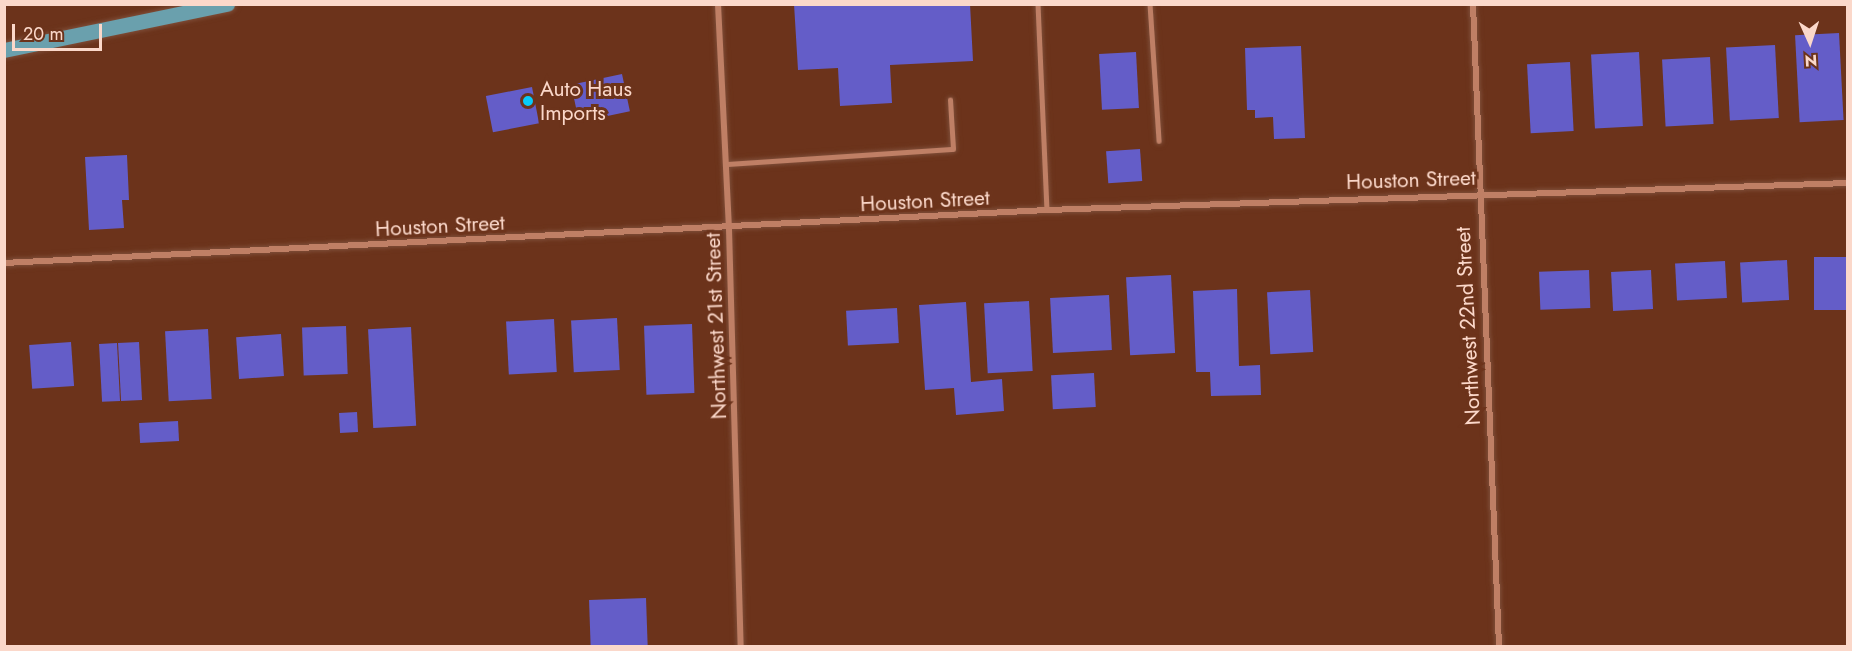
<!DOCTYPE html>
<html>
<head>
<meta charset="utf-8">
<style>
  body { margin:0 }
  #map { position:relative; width:1852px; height:651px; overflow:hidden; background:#6c331b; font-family:Jost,sans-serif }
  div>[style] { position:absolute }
  .building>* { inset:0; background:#645dc8; transform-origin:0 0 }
  .roads { filter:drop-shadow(0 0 2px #7e4e39) drop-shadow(0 0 2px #7e4e39) }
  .service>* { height:4.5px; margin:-2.25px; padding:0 2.25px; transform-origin:2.25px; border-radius:2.25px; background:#bf7f65 }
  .minor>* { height:6px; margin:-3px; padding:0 3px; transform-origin:3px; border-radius:3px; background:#bf7f65 }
  .primary>* { height:15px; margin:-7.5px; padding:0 7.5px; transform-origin:7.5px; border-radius:7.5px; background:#6aa0ad }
  .dots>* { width:16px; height:16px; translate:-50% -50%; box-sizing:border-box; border:3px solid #6c331b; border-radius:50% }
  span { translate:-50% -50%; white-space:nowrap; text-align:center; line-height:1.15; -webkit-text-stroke:6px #6c331b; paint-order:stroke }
  .poi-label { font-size:21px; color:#fbd8ca }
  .left { translate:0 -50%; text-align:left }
  .street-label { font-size:21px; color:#fbd8ca }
  .frame { position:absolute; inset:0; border:6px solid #fbd8ca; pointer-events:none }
  .north { position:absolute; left:1780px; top:12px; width:60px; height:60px; -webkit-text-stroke:4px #6c331b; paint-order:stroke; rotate:177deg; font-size:16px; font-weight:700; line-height:24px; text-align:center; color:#fbd8ca }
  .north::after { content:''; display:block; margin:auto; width:21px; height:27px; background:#fbd8ca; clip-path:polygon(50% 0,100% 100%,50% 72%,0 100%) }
  .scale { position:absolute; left:12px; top:24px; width:90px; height:27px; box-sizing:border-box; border:3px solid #fbd8ca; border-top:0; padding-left:8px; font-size:18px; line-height:21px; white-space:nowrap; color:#fbd8ca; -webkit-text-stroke:4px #6c331b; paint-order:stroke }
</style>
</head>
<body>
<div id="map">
  <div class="building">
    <div style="clip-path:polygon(794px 4px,970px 4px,973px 61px,890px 65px,892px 103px,840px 106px,838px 68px,798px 70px)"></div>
    <div style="left:1839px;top:33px;width:87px;height:44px;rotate:87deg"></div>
    <div style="left:1775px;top:45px;width:73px;height:49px;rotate:87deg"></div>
    <div style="clip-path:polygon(1301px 46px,1305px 138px,1274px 139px,1273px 117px,1255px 118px,1255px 110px,1247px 110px,1245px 48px)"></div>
    <div style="left:1136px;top:52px;width:56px;height:37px;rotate:87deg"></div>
    <div style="left:1639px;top:52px;width:74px;height:48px;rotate:87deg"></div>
    <div style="left:1710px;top:57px;width:67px;height:48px;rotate:87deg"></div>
    <div style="left:1570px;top:62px;width:69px;height:43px;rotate:87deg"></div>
    <div style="left:622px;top:74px;width:38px;height:52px;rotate:78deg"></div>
    <div style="left:532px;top:87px;width:37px;height:47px;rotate:79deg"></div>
    <div style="left:1140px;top:149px;width:32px;height:34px;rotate:86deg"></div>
    <div style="clip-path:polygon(127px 155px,129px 200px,122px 200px,124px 228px,89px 230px,85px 157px)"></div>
    <div style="left:1848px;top:257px;width:53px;height:34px;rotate:90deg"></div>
    <div style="left:1787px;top:260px;width:40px;height:47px;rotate:87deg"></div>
    <div style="left:1725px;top:261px;width:37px;height:50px;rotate:87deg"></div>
    <div style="left:1589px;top:270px;width:38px;height:50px;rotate:88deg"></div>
    <div style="left:1651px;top:270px;width:39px;height:40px;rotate:87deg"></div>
    <div style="left:1171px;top:275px;width:78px;height:45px;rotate:87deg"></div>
    <div style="clip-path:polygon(1237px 289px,1239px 366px,1260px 365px,1261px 395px,1211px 396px,1210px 372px,1196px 372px,1193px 291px)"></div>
    <div style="left:1310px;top:290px;width:62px;height:43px;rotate:87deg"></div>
    <div style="left:1109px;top:295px;width:55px;height:59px;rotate:87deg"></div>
    <div style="left:1029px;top:301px;width:70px;height:45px;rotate:87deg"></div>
    <div style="clip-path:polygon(966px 302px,971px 382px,1002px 379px,1004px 411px,956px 415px,954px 388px,925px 390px,919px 305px)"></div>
    <div style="left:897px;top:308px;width:35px;height:51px;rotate:87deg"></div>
    <div style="left:617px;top:318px;width:52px;height:46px;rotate:87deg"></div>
    <div style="left:554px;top:319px;width:53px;height:48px;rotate:87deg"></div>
    <div style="left:692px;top:324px;width:69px;height:48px;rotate:88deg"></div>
    <div style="left:346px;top:326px;width:48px;height:44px;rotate:88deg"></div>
    <div style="left:411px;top:327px;width:99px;height:43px;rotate:87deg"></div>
    <div style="left:208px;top:329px;width:70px;height:43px;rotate:87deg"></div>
    <div style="left:281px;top:334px;width:42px;height:45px;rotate:86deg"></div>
    <div style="left:71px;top:342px;width:44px;height:42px;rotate:86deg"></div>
    <div style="left:139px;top:342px;width:58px;height:21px;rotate:87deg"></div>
    <div style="left:117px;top:343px;width:58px;height:18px;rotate:87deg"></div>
    <div style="left:1094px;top:373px;width:34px;height:43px;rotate:87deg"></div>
    <div style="left:357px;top:412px;width:20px;height:18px;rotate:87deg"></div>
    <div style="left:178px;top:421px;width:20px;height:39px;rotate:87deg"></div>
    <div style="left:646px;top:598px;width:48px;height:57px;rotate:88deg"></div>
  </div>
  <div class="roads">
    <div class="service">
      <div style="left:1038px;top:4px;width:206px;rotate:87.5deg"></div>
      <div style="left:1150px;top:4px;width:137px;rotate:86.2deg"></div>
      <div style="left:726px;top:164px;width:227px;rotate:-3.8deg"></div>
      <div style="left:953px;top:149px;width:49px;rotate:-93.5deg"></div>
    </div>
    <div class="minor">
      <div style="left:718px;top:4px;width:225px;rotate:87.2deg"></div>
      <div style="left:729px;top:229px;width:417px;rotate:88.4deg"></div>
      <div style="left:1473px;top:4px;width:643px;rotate:87.68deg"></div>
      <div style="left:4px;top:263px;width:1044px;rotate:-2.91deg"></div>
      <div style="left:1047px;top:210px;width:801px;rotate:-1.93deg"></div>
    </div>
    <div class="primary">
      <div style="left:4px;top:50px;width:228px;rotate:-11.7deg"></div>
    </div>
  </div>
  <div class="dots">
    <div style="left:528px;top:101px;background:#07cbf9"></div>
  </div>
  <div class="poi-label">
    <span class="left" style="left:540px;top:101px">Auto Haus<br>Imports</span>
  </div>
  <div class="street-label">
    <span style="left:1411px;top:180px;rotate:-2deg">Houston Street</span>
    <span style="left:925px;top:201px;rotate:-3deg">Houston Street</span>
    <span style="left:440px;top:226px;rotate:-3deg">Houston Street</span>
    <span style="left:716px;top:326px;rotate:-92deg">Northwest 21st Street</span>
    <span style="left:1468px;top:326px;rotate:-93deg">Northwest 22nd Street</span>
  </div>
  <div class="frame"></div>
  <div class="north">N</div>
  <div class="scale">20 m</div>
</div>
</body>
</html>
